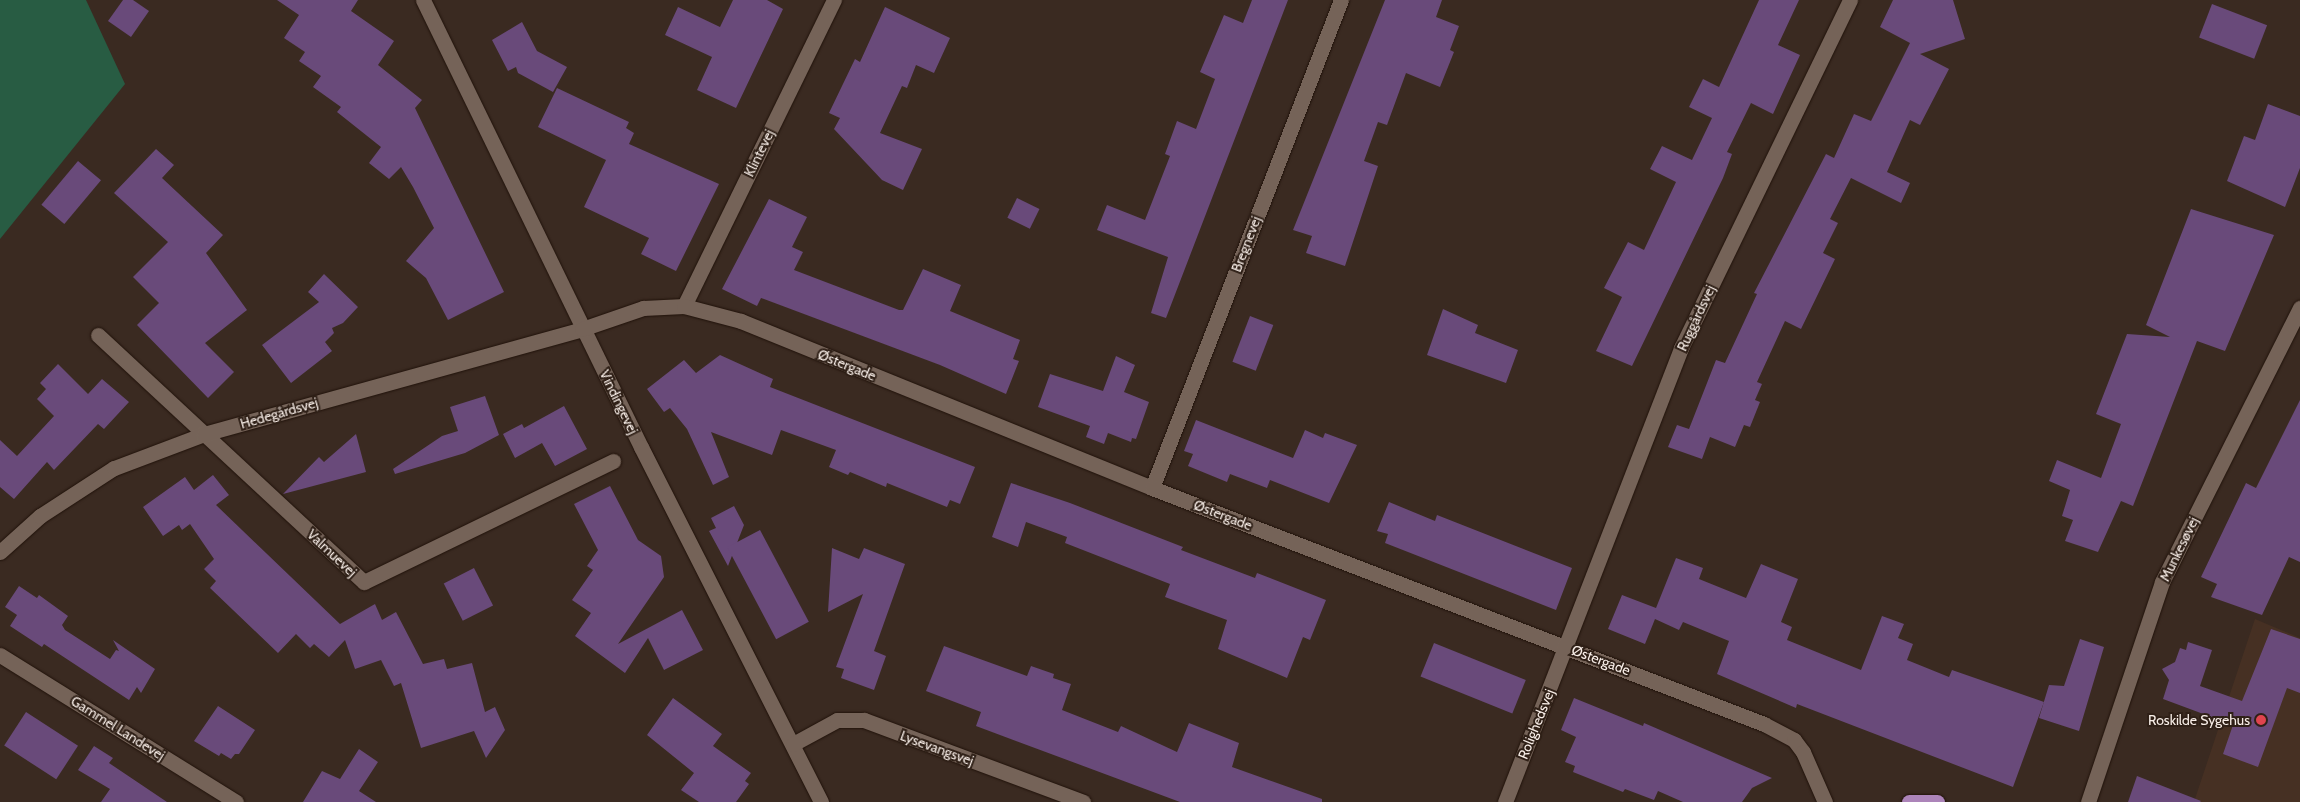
<!DOCTYPE html>
<html>
<head>
<meta charset="utf-8">
<style>
  body { margin:0 }
  #map { position:relative; width:2300px; height:802px; overflow:hidden; background:#3a2a21; font-family:Cabin,sans-serif }
  div>[style] { position:absolute }
  .built>* { inset:0; background:#463023 }
  .green>* { inset:0; background:#285c43 }
  .building>* { inset:0; background:#694a7a; transform-origin:0 0 }
  .roads { filter:drop-shadow(0 0 1px #20120a) drop-shadow(0 0 1px #20120a) }
  .minor>* { height:15px; margin:-7.5px; padding:0 7.5px; transform-origin:7.5px; border-radius:7.5px; background:#756358 }
  .major>* { height:15px; margin:-7.5px; padding:0 7.5px; transform-origin:7.5px; border-radius:7.5px; background:#ac84b9 }
  .dots>* { width:14px; height:14px; translate:-50% -50%; box-sizing:border-box; border:2px solid #2f2017; border-radius:50% }
  span { translate:-50% -50%; white-space:nowrap; text-align:center; line-height:1.15; -webkit-text-stroke:4px #2f2017; paint-order:stroke }
  .street-label { font-size:14px; color:#f8eee8 }
  .poi-label { font-size:14px; color:#f8eee8 }
  .right { translate:-100% -50%; text-align:right }
</style>
</head>
<body>
<div id="map">
  <div class="built">
    <div style="clip-path:polygon(2255px 619px,2300px 638px,2300px 802px,2194px 802px)"></div>
  </div>
  <div class="green">
    <div style="clip-path:polygon(0 0,86px 0,125px 84px,0 239px)"></div>
  </div>
  <div class="building">
    <div style="clip-path:polygon(123px 0,133px 0,149px 11px,131px 37px,108px 21px)"></div>
    <div style="clip-path:polygon(277px 0,358px 0,351px 11px,394px 41px,378px 65px,422px 100px,415px 108px,504px 292px,448px 320px,426px 278px,406px 261px,434px 228px,413px 187px,401px 167px,389px 179px,369px 163px,381px 147px,337px 112px,341px 107px,313px 87px,321px 76px,299px 61px,305px 52px,284px 38px,299px 15px)"></div>
    <div style="clip-path:polygon(733px 0,767px 0,783px 9px,736px 108px,697px 90px,712px 57px,665px 35px,678px 7px,720px 27px)"></div>
    <div style="clip-path:polygon(1252px 0,1288px 0,1166px 318px,1151px 313px,1168px 257px,1097px 230px,1107px 205px,1145px 220px,1170px 156px,1165px 154px,1177px 121px,1196px 129px,1215px 79px,1200px 72px,1224px 15px,1243px 23px)"></div>
    <div style="clip-path:polygon(1385px 0,1442px 0,1436px 17px,1459px 26px,1450px 50px,1454px 52px,1440px 87px,1406px 73px,1387px 125px,1378px 122px,1364px 161px,1378px 166px,1345px 266px,1306px 253px,1312px 236px,1293px 230px)"></div>
    <div style="clip-path:polygon(1759px 0,1799px 0,1778px 45px,1800px 55px,1773px 114px,1751px 103px,1727px 152px,1732px 154px,1723px 178px,1632px 366px,1596px 351px,1622px 297px,1604px 288px,1628px 242px,1644px 250px,1676px 182px,1650px 169px,1662px 146px,1692px 160px,1712px 118px,1689px 107px,1703px 79px,1719px 87px)"></div>
    <div style="clip-path:polygon(1893px 0,1953px 0,1965px 39px,1920px 54px,1949px 69px,1920px 125px,1910px 120px,1887px 172px,1910px 183px,1901px 203px,1851px 178px,1830px 219px,1838px 223px,1823px 253px,1835px 259px,1801px 329px,1785px 321px,1757px 382px,1762px 384px,1755px 400px,1760px 402px,1750px 427px,1744px 425px,1735px 447px,1710px 437px,1702px 459px,1668px 447px,1677px 425px,1689px 429px,1716px 360px,1725px 363px,1757px 294px,1754px 293px,1826px 154px,1834px 158px,1854px 114px,1871px 121px,1910px 43px,1880px 27px)"></div>
    <div style="left:2212px;top:4px;width:59px;height:36px;rotate:21deg"></div>
    <div style="clip-path:polygon(885px 7px,950px 38px,934px 73px,916px 65px,907px 88px,902px 86px,880px 133px,922px 149px,903px 190px,882px 180px,834px 129px,840px 118px,829px 113px,855px 59px,860px 62px)"></div>
    <div style="clip-path:polygon(522px 22px,537px 51px,567px 67px,553px 92px,518px 73px,516px 67px,508px 71px,492px 40px)"></div>
    <div style="clip-path:polygon(557px 88px,629px 122px,626px 128px,634px 133px,629px 144px,719px 184px,676px 271px,641px 254px,649px 238px,584px 207px,606px 160px,538px 127px)"></div>
    <div style="clip-path:polygon(2268px 104px,2300px 116px,2300px 168px,2285px 207px,2227px 181px,2244px 136px,2255px 140px)"></div>
    <div style="clip-path:polygon(156px 149px,174px 165px,162px 178px,223px 235px,206px 253px,247px 310px,205px 343px,234px 372px,208px 398px,137px 325px,159px 303px,133px 277px,168px 242px,114px 193px)"></div>
    <div style="left:78px;top:161px;width:30px;height:57px;rotate:40deg"></div>
    <div style="left:1017px;top:198px;width:25px;height:22px;rotate:26deg"></div>
    <div style="clip-path:polygon(769px 199px,807px 217px,792px 247px,803px 252px,794px 270px,899px 310px,903px 310px,923px 269px,961px 285px,950px 311px,1020px 340px,1013px 359px,1019px 361px,1006px 394px,940px 365px,761px 298px,757px 306px,722px 289px)"></div>
    <div style="clip-path:polygon(2191px 209px,2274px 235px,2225px 351px,2197px 341px,2133px 506px,2121px 501px,2098px 552px,2065px 541px,2073px 520px,2062px 516px,2070px 490px,2049px 481px,2057px 460px,2101px 478px,2121px 424px,2096px 414px,2127px 334px,2170px 337px,2146px 325px)"></div>
    <div style="clip-path:polygon(324px 274px,358px 307px,343px 323px,332px 328px,334px 333px,325px 342px,332px 351px,291px 383px,262px 345px,319px 302px,308px 292px)"></div>
    <div style="clip-path:polygon(1443px 309px,1478px 325px,1475px 333px,1518px 350px,1506px 383px,1427px 355px)"></div>
    <div style="left:1250px;top:316px;width:25px;height:49px;rotate:21deg"></div>
    <div style="clip-path:polygon(720px 355px,773px 379px,770px 387px,975px 467px,960px 504px,950px 500px,947px 507px,887px 483px,886px 487px,850px 472px,848px 475px,829px 467px,836px 450px,781px 430px,772px 455px,711px 432px,729px 477px,713px 485px,687px 429px,670px 408px,664px 412px,647px 389px,684px 360px,696px 373px)"></div>
    <div style="clip-path:polygon(1116px 356px,1135px 365px,1124px 392px,1149px 402px,1136px 439px,1132px 438px,1131px 442px,1108px 433px,1104px 444px,1086px 437px,1090px 426px,1038px 407px,1050px 374px,1103px 391px)"></div>
    <div style="clip-path:polygon(58px 364px,88px 394px,102px 379px,129px 402px,104px 429px,98px 424px,54px 470px,47px 462px,14px 499px,0 487px,0 440px,17px 456px,54px 416px,37px 399px,46px 389px,40px 383px)"></div>
    <div style="clip-path:polygon(485px 396px,499px 435px,465px 453px,395px 474px,393px 469px,442px 436px,458px 431px,450px 407px)"></div>
    <div style="clip-path:polygon(2300px 400px,2300px 562px,2289px 557px,2262px 615px,2211px 597px,2217px 584px,2201px 577px,2246px 483px,2256px 488px)"></div>
    <div style="clip-path:polygon(564px 406px,587px 449px,555px 466px,542px 443px,515px 458px,503px 434px,522px 424px,524px 428px)"></div>
    <div style="clip-path:polygon(1196px 420px,1293px 458px,1305px 430px,1323px 438px,1325px 433px,1357px 445px,1329px 503px,1270px 480px,1267px 488px,1230px 474px,1227px 482px,1188px 466px,1193px 454px,1184px 451px)"></div>
    <div style="clip-path:polygon(356px 434px,366px 472px,283px 494px,319px 457px,324px 462px)"></div>
    <div style="clip-path:polygon(213px 475px,229px 495px,216px 505px,340px 624px,375px 604px,382px 620px,396px 612px,423px 664px,444px 659px,447px 669px,472px 663px,485px 712px,495px 707px,505px 730px,486px 758px,474px 731px,421px 748px,401px 683px,394px 686px,381px 660px,355px 669px,345px 640px,329px 657px,314px 644px,310px 648px,296px 634px,278px 653px,210px 588px,216px 581px,204px 569px,214px 559px,190px 524px,182px 530px,179px 525px,163px 536px,143px 507px,185px 477px,194px 490px)"></div>
    <div style="clip-path:polygon(1011px 483px,1070px 503px,1183px 547px,1181px 550px,1255px 578px,1257px 573px,1326px 600px,1310px 640px,1303px 637px,1287px 678px,1218px 649px,1227px 620px,1165px 597px,1170px 584px,1065px 543px,1067px 537px,1026px 522px,1018px 547px,992px 537px)"></div>
    <div style="clip-path:polygon(610px 486px,638px 540px,661px 556px,664px 577px,618px 644px,682px 610px,703px 650px,664px 670px,648px 638px,625px 673px,575px 636px,591px 613px,572px 600px,593px 570px,587px 566px,598px 550px,574px 504px)"></div>
    <div style="clip-path:polygon(1389px 502px,1435px 521px,1437px 515px,1572px 568px,1556px 610px,1385px 543px,1388px 534px,1377px 531px)"></div>
    <div style="clip-path:polygon(734px 506px,744px 525px,728px 566px,709px 531px,716px 528px,711px 518px)"></div>
    <div style="left:760px;top:530px;width:104px;height:37px;rotate:62deg"></div>
    <div style="clip-path:polygon(832px 548px,859px 559px,864px 548px,905px 564px,874px 651px,886px 656px,874px 690px,841px 678px,844px 669px,836px 667px,863px 594px,828px 612px)"></div>
    <div style="clip-path:polygon(1676px 558px,1703px 568px,1699px 579px,1746px 598px,1761px 564px,1798px 579px,1781px 622px,1792px 627px,1787px 640px,1861px 670px,1882px 616px,1904px 624px,1898px 638px,1913px 644px,1907px 660px,1949px 677px,1952px 670px,2044px 702px,2013px 787px,1797px 704px,1796px 708px,1717px 674px,1729px 641px,1683px 622px,1679px 630px,1655px 619px,1645px 644px,1608px 629px,1622px 595px,1656px 608px)"></div>
    <div style="left:474px;top:568px;width:42px;height:34px;rotate:63deg"></div>
    <div style="clip-path:polygon(19px 586px,37px 598px,39px 595px,68px 616px,62px 625px,65px 630px,110px 659px,116px 650px,119px 651px,113px 640px,155px 669px,141px 693px,137px 687px,129px 700px,44px 644px,42px 647px,10px 626px,17px 615px,5px 607px)"></div>
    <div style="clip-path:polygon(2271px 629px,2300px 639px,2300px 693px,2287px 688px,2258px 767px,2223px 754px,2233px 725px,2163px 699px,2169px 680px,2162px 669px,2175px 662px,2180px 648px,2186px 650px,2188px 642px,2212px 650px,2200px 686px,2242px 701px)"></div>
    <div style="clip-path:polygon(2080px 639px,2104px 647px,2079px 731px,2039px 718px,2049px 685px,2064px 686px)"></div>
    <div style="left:1434px;top:643px;width:99px;height:36px;rotate:22deg"></div>
    <div style="clip-path:polygon(944px 646px,1027px 676px,1031px 666px,1054px 674px,1053px 678px,1071px 684px,1062px 710px,1118px 732px,1121px 726px,1177px 752px,1189px 723px,1239px 743px,1232px 767px,1322px 799px,1322px 802px,1180px 802px,976px 726px,981px 712px,926px 691px)"></div>
    <div style="clip-path:polygon(673px 698px,722px 734px,713px 746px,751px 773px,745px 781px,749px 784px,736px 802px,699px 802px,681px 790px,694px 773px,647px 735px)"></div>
    <div style="clip-path:polygon(1574px 698px,1643px 726px,1644px 723px,1772px 778px,1752px 788px,1742px 802px,1683px 802px,1658px 791px,1654px 800px,1625px 789px,1623px 792px,1573px 772px,1575px 766px,1565px 762px,1576px 737px,1561px 730px)"></div>
    <div style="clip-path:polygon(218px 706px,255px 730px,239px 754px,235px 754px,231px 759px,221px 753px,219px 756px,194px 741px)"></div>
    <div style="left:26px;top:712px;width:62px;height:40px;rotate:33deg"></div>
    <div style="clip-path:polygon(94px 746px,113px 758px,109px 763px,167px 802px,101px 802px,110px 789px,78px 770px)"></div>
    <div style="clip-path:polygon(359px 749px,378px 762px,359px 791px,376px 802px,303px 802px,322px 771px,340px 779px)"></div>
    <div style="clip-path:polygon(2137px 776px,2201px 801px,2200px 802px,2128px 802px)"></div>
  </div>
  <div class="roads">
    <div class="minor">
      <div style="left:423px;top:0;width:497px;rotate:64deg"></div>
      <div style="left:641px;top:447px;width:398px;rotate:63.1deg"></div>
      <div style="left:684px;top:306px;width:341px;rotate:-63.9deg"></div>
      <div style="left:98px;top:335px;width:363px;rotate:42.9deg"></div>
      <div style="left:364px;top:582px;width:277px;rotate:-25.9deg"></div>
      <div style="left:1152px;top:488px;width:523px;rotate:-68.83deg"></div>
      <div style="left:0;top:552px;width:54px;rotate:-42deg"></div>
      <div style="left:40px;top:516px;width:88px;rotate:-33deg"></div>
      <div style="left:114px;top:468px;width:96px;rotate:-20.7deg"></div>
      <div style="left:204px;top:434px;width:392px;rotate:-15.5deg"></div>
      <div style="left:582px;top:329px;width:65px;rotate:-19deg"></div>
      <div style="left:643px;top:308px;width:41px;rotate:-2.8deg"></div>
      <div style="left:684px;top:306px;width:59px;rotate:14.7deg"></div>
      <div style="left:741px;top:321px;width:444px;rotate:22.1deg"></div>
      <div style="left:1152px;top:488px;width:656px;rotate:21.09deg"></div>
      <div style="left:1764px;top:724px;width:34px;rotate:28deg"></div>
      <div style="left:1794px;top:740px;width:15px;rotate:53deg"></div>
      <div style="left:1803px;top:752px;width:55px;rotate:66.3deg"></div>
      <div style="left:0;top:655px;width:278px;rotate:31.9deg"></div>
      <div style="left:793px;top:744px;width:50px;rotate:-28.6deg"></div>
      <div style="left:837px;top:720px;width:27px"></div>
      <div style="left:864px;top:720px;width:234px;rotate:20.5deg"></div>
      <div style="left:1505px;top:802px;width:487px;rotate:-68.8deg"></div>
      <div style="left:1681px;top:348px;width:387px;rotate:-64.1deg"></div>
      <div style="left:2088px;top:802px;width:232px;rotate:-71.4deg"></div>
      <div style="left:2162px;top:582px;width:307px;rotate:-63.3deg"></div>
    </div>
    <div class="major">
      <div style="left:1909px;top:802px;width:28px"></div>
    </div>
  </div>
  <div class="dots">
    <div style="left:2261px;top:720px;background:#e0444e"></div>
  </div>
  <div class="street-label">
    <span style="left:759px;top:153px;rotate:-64deg">Klintevej</span>
    <span style="left:1246px;top:244px;rotate:-69deg">Bregnevej</span>
    <span style="left:1696px;top:318px;rotate:-65deg">Ruggårdsvej</span>
    <span style="left:847px;top:365px;rotate:22deg">Østergade</span>
    <span style="left:619px;top:402px;rotate:64deg">Vindingevej</span>
    <span style="left:279px;top:413px;rotate:-16deg">Hedegårdsvej</span>
    <span style="left:1223px;top:515px;rotate:21deg">Østergade</span>
    <span style="left:2179px;top:549px;rotate:-64deg">Munkesøvej</span>
    <span style="left:332px;top:553px;rotate:43deg">Valmuevej</span>
    <span style="left:1601px;top:660px;rotate:21deg">Østergade</span>
    <span style="left:1536px;top:724px;rotate:-68deg">Rolighedsvej</span>
    <span style="left:118px;top:728px;rotate:32deg">Gammel Landevej</span>
    <span style="left:937px;top:748px;rotate:20deg">Lysevangsvej</span>
  </div>
  <div class="poi-label">
    <span class="right" style="left:2250px;top:720px">Roskilde Sygehus</span>
  </div>
</div>
</body>
</html>
